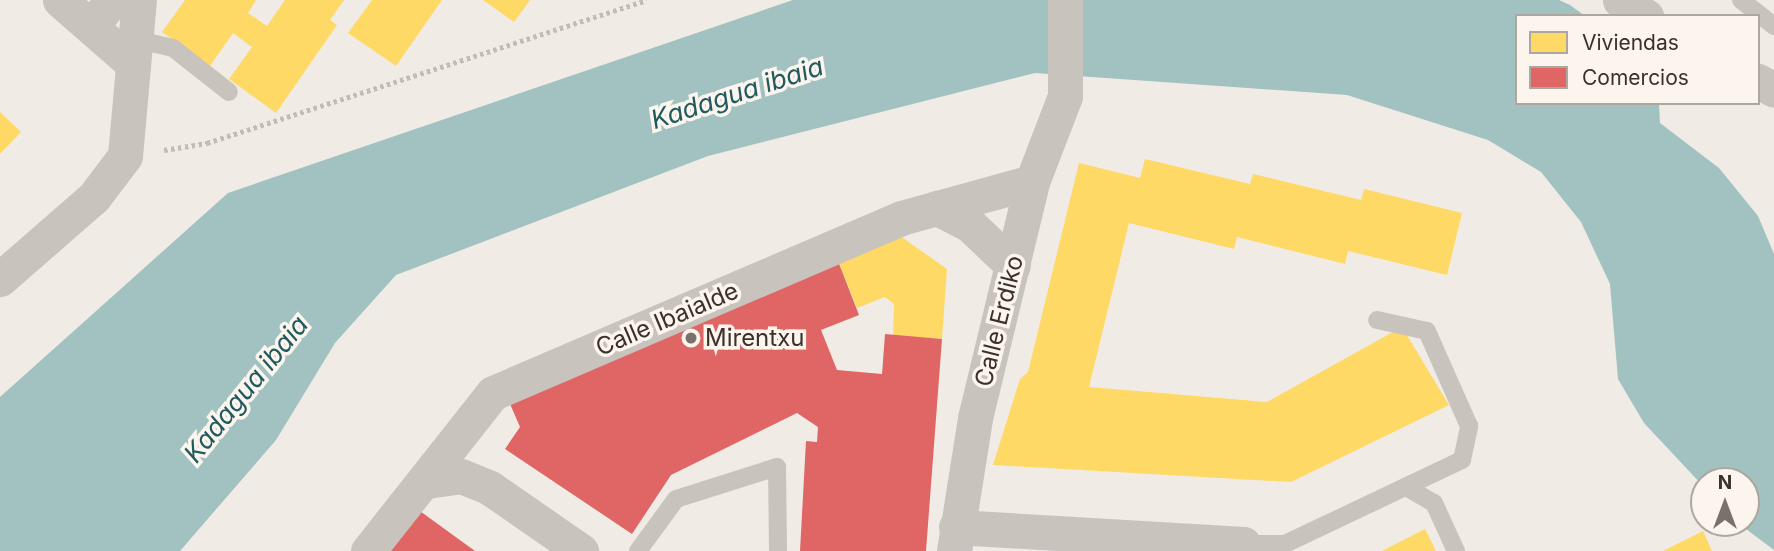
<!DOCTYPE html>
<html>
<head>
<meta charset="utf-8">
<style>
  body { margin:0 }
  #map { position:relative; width:1774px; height:551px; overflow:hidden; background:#f0ebe5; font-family:Inter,sans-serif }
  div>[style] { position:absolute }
  .water>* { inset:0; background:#a1c2c1 }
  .homes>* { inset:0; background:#ffd966 }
  .shops>* { inset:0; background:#e06666 }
  .path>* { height:4.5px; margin-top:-2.25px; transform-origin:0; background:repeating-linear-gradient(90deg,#c2bbb6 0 3.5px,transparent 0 7px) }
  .service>* { height:18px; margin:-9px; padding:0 9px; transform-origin:9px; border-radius:9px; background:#c9c3be }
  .minor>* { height:35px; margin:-17.5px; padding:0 17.5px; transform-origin:17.5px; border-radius:17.5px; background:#c9c3be }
  .dots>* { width:19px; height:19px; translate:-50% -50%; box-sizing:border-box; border:4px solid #fbf5ee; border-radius:50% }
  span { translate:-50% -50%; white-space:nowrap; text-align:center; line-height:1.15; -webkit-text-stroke:7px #fbf5ee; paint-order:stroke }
  .street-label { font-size:24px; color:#3b302b }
  .poi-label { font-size:24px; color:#3b302b }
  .left { translate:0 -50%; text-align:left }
  .water-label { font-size:26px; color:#1f5a5e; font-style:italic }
  .legend { position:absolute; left:1515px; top:14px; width:245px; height:91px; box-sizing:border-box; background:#fbf5ee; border:2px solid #aea6a0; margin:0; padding:9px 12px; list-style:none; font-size:21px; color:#3b302b }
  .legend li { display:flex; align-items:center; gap:14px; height:35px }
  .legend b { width:35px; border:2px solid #aea6a0 }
  .north { position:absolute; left:1690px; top:467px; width:70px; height:70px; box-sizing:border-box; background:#fbf5ee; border:2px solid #aea6a0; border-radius:50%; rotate:0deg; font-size:19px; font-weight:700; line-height:28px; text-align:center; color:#3b302b }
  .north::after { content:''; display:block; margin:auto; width:24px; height:32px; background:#7a716c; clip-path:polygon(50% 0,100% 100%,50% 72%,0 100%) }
</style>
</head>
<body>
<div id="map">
  <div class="water">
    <div style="clip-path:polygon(793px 0,1559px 0,1570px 5px,1585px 16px,1517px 16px,1517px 103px,1659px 103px,1660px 123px,1719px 168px,1758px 216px,1774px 254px,1774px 550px,1738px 523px,1746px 523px,1746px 481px,1704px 481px,1704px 487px,1644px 423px,1618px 379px,1610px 284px,1581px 222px,1541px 172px,1488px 140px,1347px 95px,1035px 73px,708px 156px,396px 275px,335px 343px,276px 440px,180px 551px,0 551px,0 397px,228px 193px)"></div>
  </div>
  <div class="homes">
    <div style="clip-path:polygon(185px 0,256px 0,248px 13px,267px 26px,285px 0,344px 0,330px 20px,337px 25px,276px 113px,229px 79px,252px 47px,233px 33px,210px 66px,162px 32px)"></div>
    <div style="clip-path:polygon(372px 0,442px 0,396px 66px,348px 33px)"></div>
    <div style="clip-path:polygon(483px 0,530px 0,514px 22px)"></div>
    <div style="clip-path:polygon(0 112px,21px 132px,0 154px)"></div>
    <div style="clip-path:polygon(1145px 159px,1250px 184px,1253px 174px,1361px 200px,1364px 189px,1462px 213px,1447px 275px,1348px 251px,1345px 264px,1237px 237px,1234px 249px,1129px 223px,1089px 387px,1267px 402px,1402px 327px,1449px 405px,1291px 482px,993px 465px,1020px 379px,1028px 372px,1079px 163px,1140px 178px)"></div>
    <div style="clip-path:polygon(893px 231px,947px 269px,942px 339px,893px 336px,894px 304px,885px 297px,857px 308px,836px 256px)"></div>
    <div style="clip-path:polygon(1425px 529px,1436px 551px,1382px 551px)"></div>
    <div style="clip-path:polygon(1703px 531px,1712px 551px,1663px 551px)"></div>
  </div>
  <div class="shops">
    <div style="clip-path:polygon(836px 256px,859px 315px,821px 330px,837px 370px,882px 374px,885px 334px,942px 339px,926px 551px,800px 551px,806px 441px,817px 442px,818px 427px,797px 413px,671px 475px,632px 534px,505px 449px,520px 427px,507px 397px)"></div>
    <div style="clip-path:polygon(413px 506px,475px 551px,381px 551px)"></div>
  </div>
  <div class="path">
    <div style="left:164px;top:150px;width:44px;rotate:-9.2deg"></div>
    <div style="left:207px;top:143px;width:462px;rotate:-18deg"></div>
  </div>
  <div class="service">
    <div style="left:1741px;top:0;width:42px;rotate:38.2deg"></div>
    <div style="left:134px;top:39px;width:40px;rotate:13deg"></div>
    <div style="left:173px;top:48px;width:71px;rotate:38.2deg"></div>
    <div style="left:1406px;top:487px;width:32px;rotate:30deg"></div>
    <div style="left:1434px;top:503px;width:53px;rotate:65.4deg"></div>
    <div style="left:1243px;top:544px;width:42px"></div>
    <div style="left:1285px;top:544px;width:196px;rotate:-25.4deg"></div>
    <div style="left:1462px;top:460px;width:35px;rotate:-78deg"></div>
    <div style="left:1469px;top:426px;width:104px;rotate:-113.9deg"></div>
    <div style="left:1427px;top:331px;width:51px;rotate:-167.6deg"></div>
    <div style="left:638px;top:551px;width:64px;rotate:-53.8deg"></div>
    <div style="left:676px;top:499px;width:106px;rotate:-17.6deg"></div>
    <div style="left:777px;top:467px;width:84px;rotate:89.3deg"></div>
  </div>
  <div class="minor">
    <div style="left:60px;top:0;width:97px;rotate:41.2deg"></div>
    <div style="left:1620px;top:0;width:31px;rotate:32deg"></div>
    <div style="left:93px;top:25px;width:31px;rotate:-53deg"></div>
    <div style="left:1758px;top:81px;width:18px;rotate:29deg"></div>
    <div style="left:937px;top:208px;width:37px;rotate:27deg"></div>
    <div style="left:970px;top:225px;width:59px;rotate:43.6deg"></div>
    <div style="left:0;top:279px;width:125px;rotate:-41.1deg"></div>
    <div style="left:94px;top:197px;width:51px;rotate:-52.9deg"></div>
    <div style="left:125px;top:156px;width:157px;rotate:-84.9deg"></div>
    <div style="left:427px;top:481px;width:34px;rotate:-8deg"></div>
    <div style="left:461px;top:476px;width:31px;rotate:22deg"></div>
    <div style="left:490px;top:488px;width:111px;rotate:34.7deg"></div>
    <div style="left:956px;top:527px;width:288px;rotate:3.4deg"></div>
    <div style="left:1243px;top:544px;width:7px;rotate:90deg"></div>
    <div style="left:368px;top:551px;width:201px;rotate:-51.7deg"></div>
    <div style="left:493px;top:393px;width:444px;rotate:-23.2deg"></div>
    <div style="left:901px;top:218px;width:136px;rotate:-15.4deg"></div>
    <div style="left:954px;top:551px;width:135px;rotate:-81deg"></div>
    <div style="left:975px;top:418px;width:243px;rotate:-76.4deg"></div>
    <div style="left:1032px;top:182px;width:92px;rotate:-69deg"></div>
    <div style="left:1065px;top:96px;width:96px;rotate:-90deg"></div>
  </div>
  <div class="dots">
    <div style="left:691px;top:338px;background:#7a716c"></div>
  </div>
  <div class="street-label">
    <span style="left:667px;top:319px;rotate:-23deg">Calle Ibaialde</span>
    <span style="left:999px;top:321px;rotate:-76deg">Calle Erdiko</span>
  </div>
  <div class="poi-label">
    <span class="left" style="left:705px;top:338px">Mirentxu</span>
  </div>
  <div class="water-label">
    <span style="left:737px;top:93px;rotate:-18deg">Kadagua ibaia</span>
    <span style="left:246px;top:389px;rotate:-51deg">Kadagua ibaia</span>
  </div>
  <ul class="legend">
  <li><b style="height:19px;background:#ffd966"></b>Viviendas</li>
  <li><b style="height:19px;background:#e06666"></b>Comercios</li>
  </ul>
  <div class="north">N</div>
</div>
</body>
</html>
